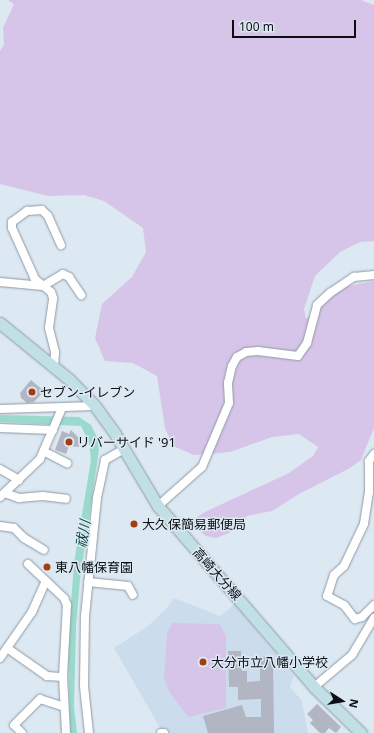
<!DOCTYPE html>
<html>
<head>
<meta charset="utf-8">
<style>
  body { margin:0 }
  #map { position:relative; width:374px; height:733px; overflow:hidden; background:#dce8f2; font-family:"Noto Sans","Noto Sans JP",sans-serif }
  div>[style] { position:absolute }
  .built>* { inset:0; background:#cbdded }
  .green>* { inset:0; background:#d6c5e9 }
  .water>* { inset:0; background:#9adacd }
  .building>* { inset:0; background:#b2b5c2 }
  .roads { filter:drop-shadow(0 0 1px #8f9aa4) drop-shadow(0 0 1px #8f9aa4) }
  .minor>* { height:8px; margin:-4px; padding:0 4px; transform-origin:4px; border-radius:4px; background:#fff }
  .secondary>* { height:11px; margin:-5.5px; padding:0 5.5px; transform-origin:5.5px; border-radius:5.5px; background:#c0e0e5 }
  .dots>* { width:11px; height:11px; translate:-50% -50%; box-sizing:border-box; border:2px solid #dce8f2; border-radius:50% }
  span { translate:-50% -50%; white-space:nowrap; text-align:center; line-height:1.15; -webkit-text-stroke:3px #dce8f2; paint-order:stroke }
  .poi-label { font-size:13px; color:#0b0f13 }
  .left { translate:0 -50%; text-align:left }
  .street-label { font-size:13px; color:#0b0f13 }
  .water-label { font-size:14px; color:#0b453c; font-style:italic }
  .north { position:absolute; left:322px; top:681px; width:40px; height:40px; -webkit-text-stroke:3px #dce8f2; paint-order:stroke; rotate:102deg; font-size:11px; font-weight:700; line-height:16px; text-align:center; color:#0b0f13 }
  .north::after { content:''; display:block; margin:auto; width:14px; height:18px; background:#0b0f13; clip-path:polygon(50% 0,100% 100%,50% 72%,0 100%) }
  .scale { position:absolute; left:232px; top:20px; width:124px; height:18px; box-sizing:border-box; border:2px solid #0b0f13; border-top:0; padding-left:5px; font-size:12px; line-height:14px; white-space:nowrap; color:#0b0f13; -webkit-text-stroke:3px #dce8f2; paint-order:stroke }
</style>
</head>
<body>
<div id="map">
  <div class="built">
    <div style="clip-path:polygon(174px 598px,220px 616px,235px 604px,294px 676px,290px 687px,302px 701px,308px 733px,169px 733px,166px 728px,162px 731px,114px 648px,148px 626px,166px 609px)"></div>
  </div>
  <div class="green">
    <div style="clip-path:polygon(8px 0,361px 0,374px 5px,374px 241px,360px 242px,340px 252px,315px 276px,304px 309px,306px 319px,335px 293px,348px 286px,374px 281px,374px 428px,361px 460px,350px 468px,299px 494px,272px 511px,247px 516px,229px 533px,216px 538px,206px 536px,194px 527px,194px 519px,205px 512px,289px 473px,313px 456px,318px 447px,299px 434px,272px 437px,230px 452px,194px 455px,173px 446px,165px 428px,157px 376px,133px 363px,105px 361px,95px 338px,102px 304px,132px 277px,146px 252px,143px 228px,104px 201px,84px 195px,48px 196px,0 184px,0 51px,4px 45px,3px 28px,14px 4px)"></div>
    <div style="clip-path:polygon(172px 623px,220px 624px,226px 636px,226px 708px,188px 717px,170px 693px,164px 679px,167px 633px)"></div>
  </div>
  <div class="water">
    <div style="clip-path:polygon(0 415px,79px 417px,91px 425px,98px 439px,99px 450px,80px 580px,76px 626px,74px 707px,77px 733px,71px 733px,70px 731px,68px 645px,74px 563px,91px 460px,89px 442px,81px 426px,0 422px)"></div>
  </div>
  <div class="building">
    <div style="clip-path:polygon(31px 380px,44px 391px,34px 402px,27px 403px,21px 398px,20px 393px)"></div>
    <div style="clip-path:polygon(71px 430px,78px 437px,79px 447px,69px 446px,66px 454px,55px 450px,62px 431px,69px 434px)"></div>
    <div style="clip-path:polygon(228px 651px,241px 651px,242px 671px,247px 671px,247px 682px,260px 681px,260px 657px,273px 656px,274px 733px,208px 733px,203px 716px,242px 705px,246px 717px,261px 717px,261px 699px,238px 700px,238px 687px,229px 687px)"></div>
    <div style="clip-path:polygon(317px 704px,341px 727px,336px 733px,329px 728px,325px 733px,320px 733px,310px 723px,313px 720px,307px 714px)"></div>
  </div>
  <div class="roads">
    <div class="minor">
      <div style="left:0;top:282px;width:43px;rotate:5.3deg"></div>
      <div style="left:43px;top:286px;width:23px;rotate:-31deg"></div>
      <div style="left:63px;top:274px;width:7px;rotate:27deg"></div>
      <div style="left:69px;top:277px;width:22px;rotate:56deg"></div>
      <div style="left:54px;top:367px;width:15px;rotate:-86deg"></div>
      <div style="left:55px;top:352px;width:25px;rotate:-104deg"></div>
      <div style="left:49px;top:328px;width:30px;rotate:-82deg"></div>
      <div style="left:53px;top:298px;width:6px;rotate:-108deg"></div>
      <div style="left:51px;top:292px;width:21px;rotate:-141deg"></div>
      <div style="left:35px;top:279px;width:56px;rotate:-114.3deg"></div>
      <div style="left:12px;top:228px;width:6px;rotate:-90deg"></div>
      <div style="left:12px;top:222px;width:19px;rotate:-36deg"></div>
      <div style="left:27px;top:211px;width:15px;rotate:-4deg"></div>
      <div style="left:42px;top:210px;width:8px;rotate:45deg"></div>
      <div style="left:48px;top:216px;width:32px;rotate:66deg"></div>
      <div style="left:0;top:409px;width:95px;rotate:-1.8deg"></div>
      <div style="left:0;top:428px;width:53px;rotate:2.2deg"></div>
      <div style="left:45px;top:452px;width:25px;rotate:27deg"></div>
      <div style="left:374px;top:454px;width:9px;rotate:126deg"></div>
      <div style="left:369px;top:461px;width:31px;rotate:90deg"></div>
      <div style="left:369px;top:492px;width:32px;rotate:99deg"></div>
      <div style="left:364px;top:524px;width:47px;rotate:115.5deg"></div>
      <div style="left:344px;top:566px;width:13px;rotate:138deg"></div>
      <div style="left:334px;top:575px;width:22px;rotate:108deg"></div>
      <div style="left:327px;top:596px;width:19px;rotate:28deg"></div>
      <div style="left:344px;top:605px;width:18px;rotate:52deg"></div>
      <div style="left:355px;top:619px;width:7px;rotate:-16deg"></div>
      <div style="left:362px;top:617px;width:17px;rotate:-45deg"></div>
      <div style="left:0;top:469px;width:22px;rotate:30deg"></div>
      <div style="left:5px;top:493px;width:15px;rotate:20deg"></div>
      <div style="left:19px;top:498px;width:24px;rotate:-5deg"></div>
      <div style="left:43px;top:496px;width:23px;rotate:7deg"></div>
      <div style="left:0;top:497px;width:55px;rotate:-43.5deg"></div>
      <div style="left:40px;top:459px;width:56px;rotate:-66.7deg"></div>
      <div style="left:158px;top:506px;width:59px;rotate:-41.6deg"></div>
      <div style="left:202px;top:467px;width:69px;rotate:-67.1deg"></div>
      <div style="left:229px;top:403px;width:20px;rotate:-93deg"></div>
      <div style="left:228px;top:383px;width:17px;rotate:-77deg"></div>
      <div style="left:232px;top:366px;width:10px;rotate:-61deg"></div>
      <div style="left:237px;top:357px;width:10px;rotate:-29deg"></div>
      <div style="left:246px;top:352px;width:12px;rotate:-5deg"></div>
      <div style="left:258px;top:351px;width:40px;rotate:7.1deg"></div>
      <div style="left:298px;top:356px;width:16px;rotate:-55deg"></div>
      <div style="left:307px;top:343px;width:39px;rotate:-75deg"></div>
      <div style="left:317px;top:305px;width:18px;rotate:-43deg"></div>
      <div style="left:330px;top:293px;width:29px;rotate:-34deg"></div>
      <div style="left:354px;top:277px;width:20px;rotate:-6deg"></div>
      <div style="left:0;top:526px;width:14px;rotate:8deg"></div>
      <div style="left:14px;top:528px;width:14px;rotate:45deg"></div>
      <div style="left:24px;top:538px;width:23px;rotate:31deg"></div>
      <div style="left:28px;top:564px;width:50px;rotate:43.4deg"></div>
      <div style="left:64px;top:598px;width:8px;rotate:67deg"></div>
      <div style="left:67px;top:605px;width:72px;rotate:93.2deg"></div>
      <div style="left:63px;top:677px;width:56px;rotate:86.9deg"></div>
      <div style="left:88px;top:582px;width:40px;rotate:5.7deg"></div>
      <div style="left:128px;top:586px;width:10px;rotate:61deg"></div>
      <div style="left:7px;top:648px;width:49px;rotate:35deg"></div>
      <div style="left:47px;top:676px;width:16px;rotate:4deg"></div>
      <div style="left:0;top:658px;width:56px;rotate:-55.2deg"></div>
      <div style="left:32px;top:612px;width:34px;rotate:-66deg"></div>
      <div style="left:314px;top:687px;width:50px;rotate:-40.1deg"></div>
      <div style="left:352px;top:655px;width:43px;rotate:-59.3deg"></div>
      <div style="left:22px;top:733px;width:11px;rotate:-135deg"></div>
      <div style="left:14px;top:725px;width:37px;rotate:-45deg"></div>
      <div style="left:40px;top:699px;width:25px;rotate:18deg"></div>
      <div style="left:89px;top:733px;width:47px;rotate:-96.1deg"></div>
      <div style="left:84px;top:686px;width:70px;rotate:-89.2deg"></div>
      <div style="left:85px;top:616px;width:119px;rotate:-84.2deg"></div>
      <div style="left:97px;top:498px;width:39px;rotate:-78deg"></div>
      <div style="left:105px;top:460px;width:22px;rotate:-30deg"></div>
      <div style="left:161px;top:733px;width:3px"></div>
    </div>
    <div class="secondary">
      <div style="left:0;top:323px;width:90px;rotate:39.2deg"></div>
      <div style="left:70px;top:380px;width:36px;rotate:46deg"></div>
      <div style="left:95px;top:406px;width:34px;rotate:54deg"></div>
      <div style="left:115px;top:434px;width:84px;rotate:59.2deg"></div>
      <div style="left:158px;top:506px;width:239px;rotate:49.2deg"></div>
      <div style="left:314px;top:687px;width:66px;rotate:44.4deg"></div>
    </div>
  </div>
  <div class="dots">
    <div style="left:32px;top:392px;background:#a33e12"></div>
    <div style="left:69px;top:442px;background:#a33e12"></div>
    <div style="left:134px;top:524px;background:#a33e12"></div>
    <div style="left:47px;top:567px;background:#a33e12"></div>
    <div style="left:203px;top:662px;background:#a33e12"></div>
  </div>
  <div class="poi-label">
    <span class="left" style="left:40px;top:392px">セブン-イレブン</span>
    <span class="left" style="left:77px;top:442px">リバーサイド '91</span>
    <span class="left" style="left:142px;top:524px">大久保簡易郵便局</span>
    <span class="left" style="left:55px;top:567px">東八幡保育園</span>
    <span class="left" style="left:211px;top:662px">大分市立八幡小学校</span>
  </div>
  <div class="street-label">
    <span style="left:217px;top:574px;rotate:48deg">高崎大分線</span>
  </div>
  <div class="water-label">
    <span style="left:83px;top:534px;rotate:-81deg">祓川</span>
  </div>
  <div class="north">N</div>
  <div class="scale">100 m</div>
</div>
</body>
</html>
